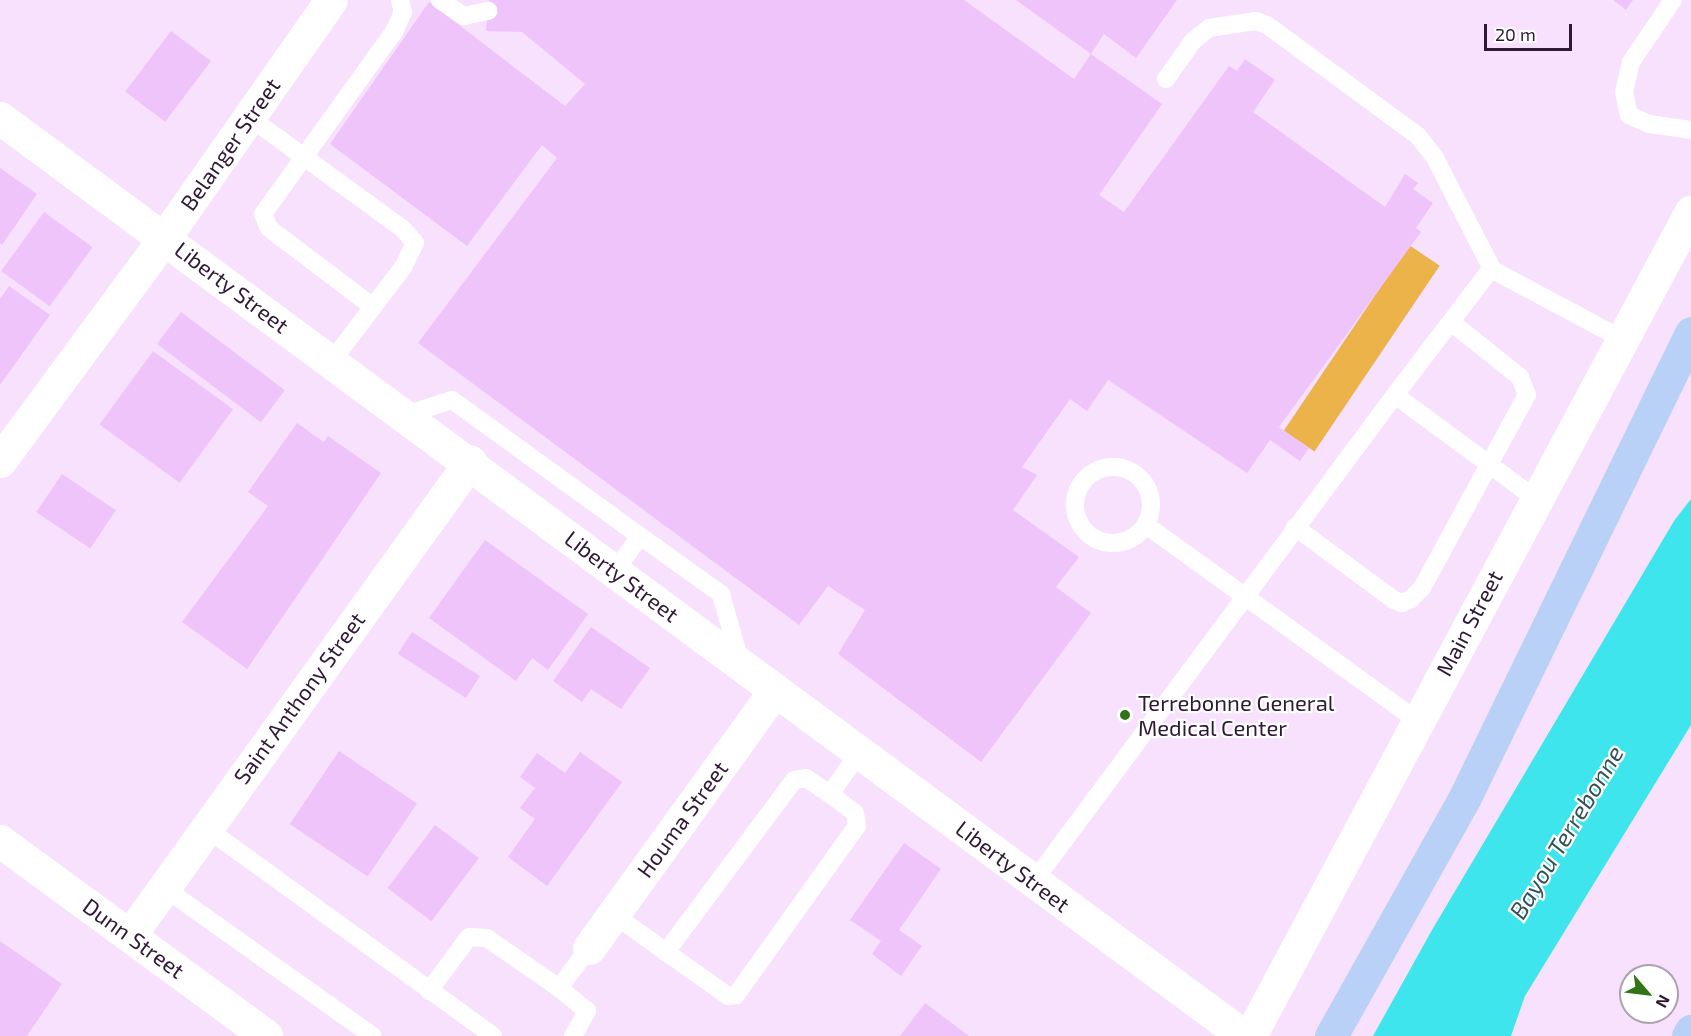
<!DOCTYPE html>
<html>
<head>
<meta charset="utf-8">
<style>
  body { margin:0 }
  #map { position:relative; width:1691px; height:1036px; overflow:hidden; background:#f7e1fd; font-family:"Exo 2",sans-serif }
  div>[style] { position:absolute }
  .green>* { inset:0; background:#ecb34a; transform-origin:0 0 }
  .water>* { inset:0; background:#3ee5ed }
  .building>* { inset:0; background:#efc4fa; transform-origin:0 0 }
  .service>* { height:18px; margin:-9px; padding:0 9px; transform-origin:9px; border-radius:9px; background:#fff }
  .service>.ring { margin:-9px; padding:0; box-sizing:content-box; background:none; border:18px solid #fff; border-radius:50% }
  .minor>* { height:33px; margin:-16.5px; padding:0 16.5px; transform-origin:16.5px; border-radius:16.5px; background:#fff }
  .primary>* { height:33px; margin:-16.5px; padding:0 16.5px; transform-origin:16.5px; border-radius:16.5px; background:#b9d1f7 }
  .dots>* { width:16px; height:16px; translate:-50% -50%; box-sizing:border-box; border:3px solid #fff; border-radius:50% }
  span { translate:-50% -50%; white-space:nowrap; text-align:center; line-height:1.15; -webkit-text-stroke:4.5px #fff; paint-order:stroke }
  .street-label { font-size:22px; color:#2f1a34 }
  .poi-label { font-size:22px; color:#2f1a34 }
  .left { translate:0 -50%; text-align:left }
  .water-label { font-size:24px; color:#325355; font-style:italic }
  .north { position:absolute; left:1619px; top:964px; width:60px; height:60px; box-sizing:border-box; background:#fff; border:2px solid #aca3ae; border-radius:50%; rotate:118deg; font-size:16px; font-weight:700; line-height:24px; text-align:center; color:#2f1a34 }
  .north::after { content:''; display:block; margin:auto; width:21px; height:27px; background:#2f7517; clip-path:polygon(50% 0,100% 100%,50% 72%,0 100%) }
  .scale { position:absolute; left:1484px; top:24px; width:88px; height:27px; box-sizing:border-box; border:3px solid #2f1a34; border-top:0; padding-left:8px; font-size:18px; line-height:21px; white-space:nowrap; color:#2f1a34; -webkit-text-stroke:4px #fff; paint-order:stroke }
</style>
</head>
<body>
<div id="map">
  <div class="green">
    <div style="left:1409px;top:245px;width:37px;height:224px;rotate:34deg"></div>
  </div>
  <div class="water">
    <div style="clip-path:polygon(1691px 499px,1691px 725px,1525px 996px,1511px 1036px,1373px 1036px,1432px 930px,1674px 521px)"></div>
  </div>
  <div class="building">
    <div style="clip-path:polygon(489px 0,964px 0,1074px 79px,1091px 54px,1162px 104px,1099px 195px,1124px 212px,1229px 66px,1237px 71px,1245px 59px,1275px 80px,1253px 112px,1385px 207px,1405px 174px,1418px 183px,1413px 189px,1433px 203px,1416px 228px,1421px 232px,1279px 427px,1309px 448px,1300px 461px,1270px 440px,1247px 473px,1108px 380px,1087px 411px,1070px 399px,1022px 467px,1037px 475px,1013px 510px,1079px 557px,1056px 587px,1091px 613px,981px 762px,838px 654px,865px 610px,828px 586px,799px 625px,418px 343px,557px 158px,542px 145px,467px 246px,330px 144px,429px 2px,565px 106px,585px 84px,522px 32px,486px 31px)"></div>
    <div style="clip-path:polygon(1016px 0,1177px 0,1136px 58px,1104px 34px,1091px 54px)"></div>
    <div style="clip-path:polygon(1613px 0,1633px 0,1626px 10px)"></div>
    <div style="left:171px;top:31px;width:50px;height:76px;rotate:37deg"></div>
    <div style="clip-path:polygon(0 168px,37px 194px,2px 245px,0 243px)"></div>
    <div style="left:44px;top:212px;width:60px;height:73px;rotate:36deg"></div>
    <div style="clip-path:polygon(9px 286px,50px 315px,0 385px,0 299px)"></div>
    <div style="left:181px;top:312px;width:130px;height:40px;rotate:37deg"></div>
    <div style="left:153px;top:351px;width:99px;height:91px;rotate:36deg"></div>
    <div style="clip-path:polygon(297px 423px,324px 442px,328px 436px,381px 473px,247px 669px,182px 622px,268px 506px,248px 492px)"></div>
    <div style="left:62px;top:474px;width:65px;height:46px;rotate:34deg"></div>
    <div style="clip-path:polygon(485px 540px,588px 614px,548px 670px,532px 658px,516px 681px,429px 618px)"></div>
    <div style="clip-path:polygon(591px 627px,650px 668px,621px 709px,591px 689px,582px 702px,553px 681px)"></div>
    <div style="left:412px;top:632px;width:81px;height:26px;rotate:33deg"></div>
    <div style="left:339px;top:751px;width:94px;height:88px;rotate:34deg"></div>
    <div style="clip-path:polygon(580px 752px,622px 782px,547px 886px,508px 857px,535px 819px,520px 808px,535px 788px,520px 777px,537px 753px,565px 773px)"></div>
    <div style="left:435px;top:825px;width:55px;height:79px;rotate:37deg"></div>
    <div style="clip-path:polygon(904px 843px,941px 869px,899px 930px,922px 946px,901px 976px,872px 954px,881px 941px,850px 920px)"></div>
    <div style="clip-path:polygon(0 941px,62px 984px,27px 1036px,0 1036px)"></div>
    <div style="clip-path:polygon(925px 1003px,969px 1036px,900px 1036px)"></div>
  </div>
  <div class="service">
    <div style="left:440px;top:0;width:29px;rotate:34deg"></div>
    <div style="left:464px;top:16px;width:25px;rotate:-12deg"></div>
    <div style="left:1673px;top:0;width:75px;rotate:124.1deg"></div>
    <div style="left:1631px;top:62px;width:31px;rotate:103deg"></div>
    <div style="left:1624px;top:92px;width:24px;rotate:78deg"></div>
    <div style="left:1629px;top:115px;width:22px;rotate:24deg"></div>
    <div style="left:1649px;top:124px;width:42px;rotate:8.1deg"></div>
    <div style="left:1166px;top:79px;width:47px;rotate:-54.6deg"></div>
    <div style="left:1193px;top:41px;width:21px;rotate:-39deg"></div>
    <div style="left:1209px;top:28px;width:48px;rotate:-8.5deg"></div>
    <div style="left:1256px;top:21px;width:12px;rotate:20deg"></div>
    <div style="left:1267px;top:25px;width:187px;rotate:36.3deg"></div>
    <div style="left:1418px;top:136px;width:28px;rotate:52deg"></div>
    <div style="left:1435px;top:158px;width:125px;rotate:62.8deg"></div>
    <div style="left:249px;top:117px;width:190px;rotate:36deg"></div>
    <div style="left:403px;top:229px;width:18px;rotate:49deg"></div>
    <div style="left:415px;top:243px;width:25px;rotate:116deg"></div>
    <div style="left:404px;top:266px;width:119px;rotate:127.2deg"></div>
    <div style="left:373px;top:307px;width:131px;rotate:-142.8deg"></div>
    <div style="left:269px;top:228px;width:15px;rotate:-113deg"></div>
    <div style="left:263px;top:214px;width:224px;rotate:-54.3deg"></div>
    <div style="left:394px;top:32px;width:22px;rotate:-66deg"></div>
    <div style="left:403px;top:12px;width:12px;rotate:-104deg"></div>
    <div style="left:1395px;top:395px;width:158px;rotate:-52.7deg"></div>
    <div style="left:1491px;top:269px;width:149px;rotate:28.1deg"></div>
    <div style="left:405px;top:415px;width:49px;rotate:-17.7deg"></div>
    <div style="left:452px;top:400px;width:232px;rotate:35.9deg"></div>
    <div style="left:640px;top:536px;width:43px;rotate:125.5deg"></div>
    <div class="ring" style="left:1075px;top:467px;width:58px;height:58px"></div>
    <div style="left:1146px;top:525px;width:333px;rotate:35.8deg"></div>
    <div style="left:1295px;top:527px;width:123px;rotate:36.4deg"></div>
    <div style="left:1394px;top:600px;width:9px;rotate:21deg"></div>
    <div style="left:1402px;top:603px;width:10px;rotate:-24deg"></div>
    <div style="left:1411px;top:599px;width:16px;rotate:-45deg"></div>
    <div style="left:1422px;top:588px;width:220px;rotate:-61.5deg"></div>
    <div style="left:1527px;top:395px;width:19px;rotate:-111deg"></div>
    <div style="left:1520px;top:377px;width:88px;rotate:-141.4deg"></div>
    <div style="left:640px;top:536px;width:100px;rotate:35.6deg"></div>
    <div style="left:721px;top:594px;width:70px;rotate:74.2deg"></div>
    <div style="left:830px;top:794px;width:31px;rotate:37deg"></div>
    <div style="left:855px;top:813px;width:13px;rotate:81deg"></div>
    <div style="left:857px;top:826px;width:208px;rotate:125.6deg"></div>
    <div style="left:736px;top:995px;width:8px;rotate:173deg"></div>
    <div style="left:728px;top:996px;width:76px;rotate:-144.6deg"></div>
    <div style="left:666px;top:952px;width:214px;rotate:-53.3deg"></div>
    <div style="left:794px;top:780px;width:12px;rotate:-9deg"></div>
    <div style="left:806px;top:778px;width:29px;rotate:34deg"></div>
    <div style="left:830px;top:794px;width:52px;rotate:-54.5deg"></div>
    <div style="left:206px;top:828px;width:354px;rotate:35.9deg"></div>
    <div style="left:1034px;top:881px;width:605px;rotate:-53.4deg"></div>
    <div style="left:1395px;top:395px;width:175px;rotate:36.4deg"></div>
    <div style="left:163px;top:887px;width:257px;rotate:35.4deg"></div>
    <div style="left:613px;top:914px;width:65px;rotate:35.6deg"></div>
    <div style="left:559px;top:988px;width:36px;rotate:39deg"></div>
    <div style="left:587px;top:1011px;width:29px;rotate:119deg"></div>
    <div style="left:429px;top:991px;width:67px;rotate:-53.5deg"></div>
    <div style="left:469px;top:937px;width:18px;rotate:3deg"></div>
    <div style="left:487px;top:938px;width:88px;rotate:34.8deg"></div>
    <div style="left:559px;top:988px;width:50px;rotate:-53.1deg"></div>
  </div>
  <div class="minor">
    <div style="left:0;top:118px;width:1546px;rotate:36.43deg"></div>
    <div style="left:0;top:461px;width:278px;rotate:-53.6deg"></div>
    <div style="left:165px;top:237px;width:289px;rotate:-55deg"></div>
    <div style="left:0;top:841px;width:330px;rotate:36.2deg"></div>
    <div style="left:130px;top:935px;width:583px;rotate:-54.29deg"></div>
    <div style="left:589px;top:948px;width:318px;rotate:-54.2deg"></div>
    <div style="left:1250px;top:1036px;width:935px;rotate:-61.87deg"></div>
  </div>
  <div class="primary">
    <div style="left:1331px;top:1036px;width:272px;rotate:-60.7deg"></div>
    <div style="left:1464px;top:799px;width:518px;rotate:-64.03deg"></div>
    <div style="left:1688px;top:1036px;width:6px;rotate:-59deg"></div>
  </div>
  <div class="dots">
    <div style="left:1125px;top:715px;background:#2f7517"></div>
  </div>
  <div class="street-label">
    <span style="left:230px;top:144px;rotate:-55deg">Belanger Street</span>
    <span style="left:232px;top:287px;rotate:37deg">Liberty Street</span>
    <span style="left:622px;top:576px;rotate:37deg">Liberty Street</span>
    <span style="left:1469px;top:623px;rotate:-62deg">Main Street</span>
    <span style="left:299px;top:698px;rotate:-54deg">Saint Anthony Street</span>
    <span style="left:682px;top:819px;rotate:-54deg">Houma Street</span>
    <span style="left:1013px;top:866px;rotate:37deg">Liberty Street</span>
    <span style="left:134px;top:938px;rotate:36deg">Dunn Street</span>
  </div>
  <div class="poi-label">
    <span class="left" style="left:1138px;top:715px">Terrebonne General<br>Medical Center</span>
  </div>
  <div class="water-label">
    <span style="left:1566px;top:832px;rotate:-59deg">Bayou Terrebonne</span>
  </div>
  <div class="north">N</div>
  <div class="scale">20 m</div>
</div>
</body>
</html>
